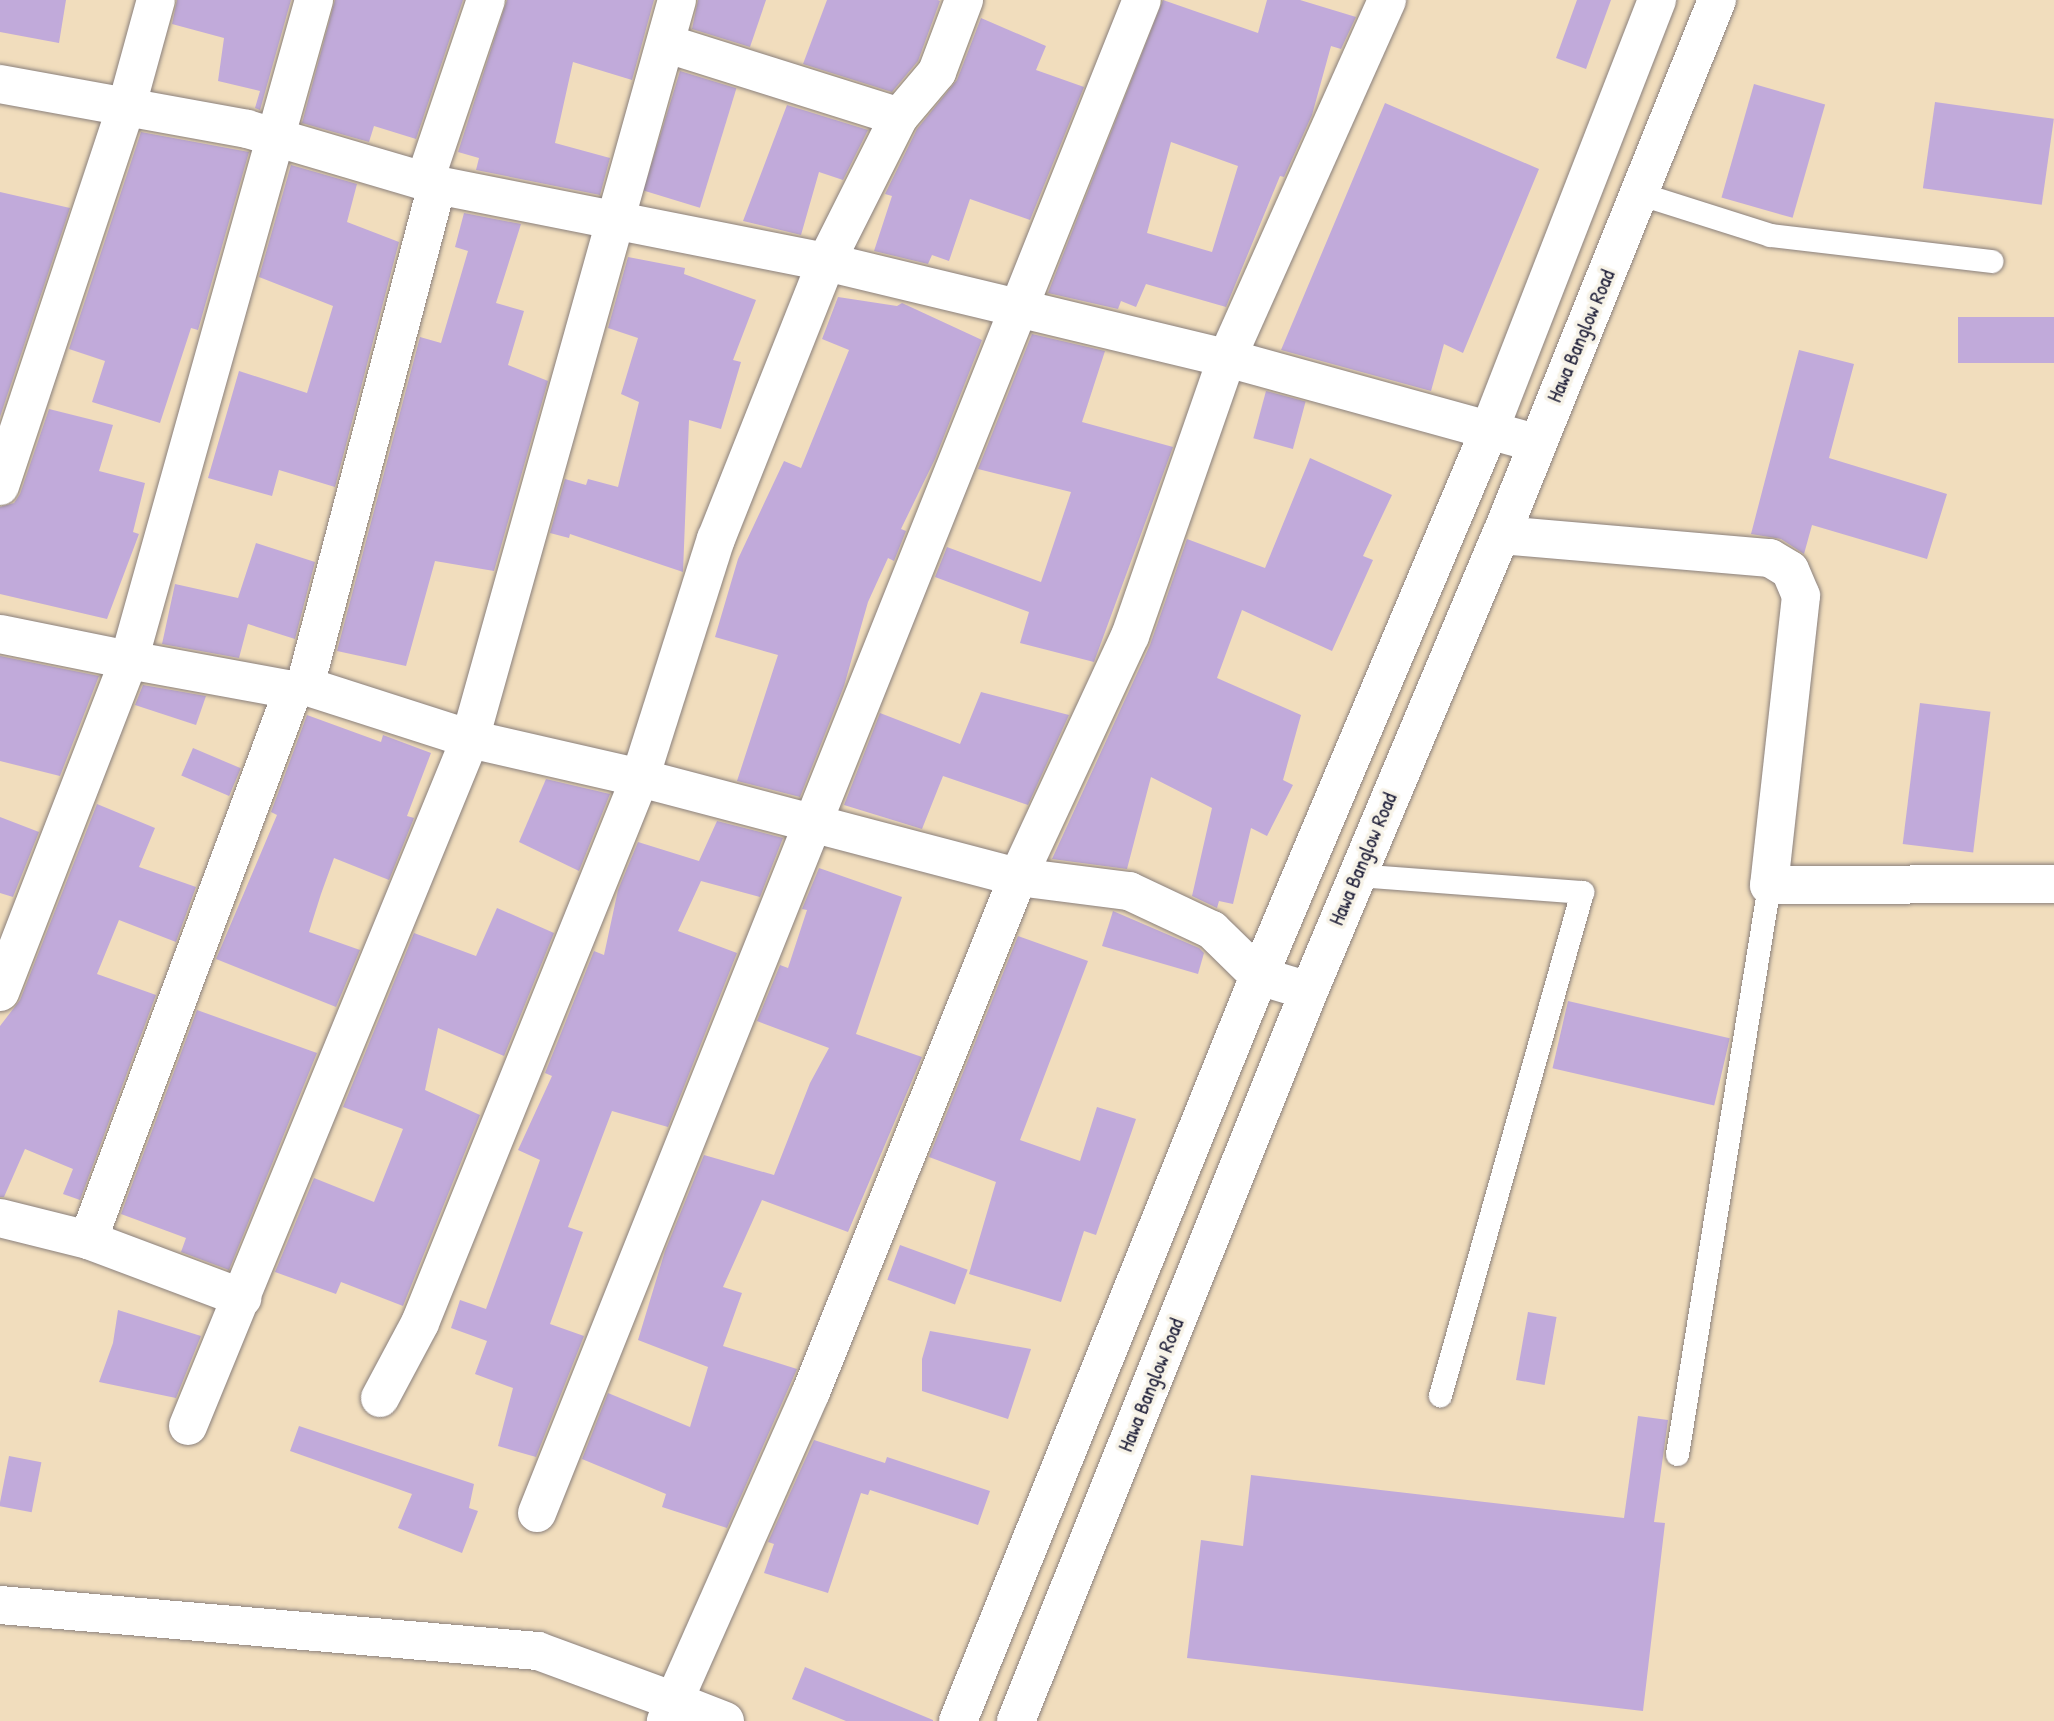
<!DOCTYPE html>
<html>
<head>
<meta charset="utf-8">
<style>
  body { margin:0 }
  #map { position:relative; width:2054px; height:1721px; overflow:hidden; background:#f1ddbd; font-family:"Patrick Hand",sans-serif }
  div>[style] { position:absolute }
  .building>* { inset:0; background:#c1aada; transform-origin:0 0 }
  .roads { filter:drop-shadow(0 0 2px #8a807c) drop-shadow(0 0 2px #8a807c) }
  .service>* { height:23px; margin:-11.5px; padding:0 11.5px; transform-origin:11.5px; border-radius:11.5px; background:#fff }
  .minor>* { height:38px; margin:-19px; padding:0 19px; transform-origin:19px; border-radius:19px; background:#fff }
  .tertiary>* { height:38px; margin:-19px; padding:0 19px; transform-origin:19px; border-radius:19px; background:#fff }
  span { translate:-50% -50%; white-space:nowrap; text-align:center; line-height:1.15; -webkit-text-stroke:7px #f7f3e8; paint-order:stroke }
  .street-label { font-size:21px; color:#22223b }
</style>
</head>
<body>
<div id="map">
  <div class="building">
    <div style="clip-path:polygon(0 0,66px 0,59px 43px,0 32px)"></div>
    <div style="clip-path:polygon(177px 0,291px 0,260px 110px,255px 108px,260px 91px,218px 81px,224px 38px,172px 24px)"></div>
    <div style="clip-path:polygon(335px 0,463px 0,416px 139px,374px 126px,369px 142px,302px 123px)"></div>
    <div style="clip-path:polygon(507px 0,654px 0,632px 80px,573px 62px,555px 143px,610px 158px,600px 195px,476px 170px,479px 158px,458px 152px)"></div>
    <div style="clip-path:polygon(698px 0,766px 0,750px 47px,692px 29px)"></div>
    <div style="clip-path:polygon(827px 0,938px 0,940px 1px,918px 61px,892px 92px,803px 64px)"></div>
    <div style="clip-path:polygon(evenodd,1163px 0,1258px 33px,1267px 0,1300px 0,1356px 17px,1341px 49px,1331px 46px,1312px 115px,1284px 177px,1280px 176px,1226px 307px,1146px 284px,1136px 307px,1121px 301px,1118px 309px,1048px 293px,1163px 0,1171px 142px,1238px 166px,1212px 252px,1147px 233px,1171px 142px)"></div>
    <div style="clip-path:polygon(1577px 0,1611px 0,1586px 69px,1556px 58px)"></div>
    <div style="clip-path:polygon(981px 18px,1046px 46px,1036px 70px,1084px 87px,1030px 220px,970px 199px,949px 261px,932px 255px,928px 264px,874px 251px,892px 196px,885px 194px,917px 129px,957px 80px)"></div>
    <div style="left:680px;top:71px;width:59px;height:125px;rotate:17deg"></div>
    <div style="left:1754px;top:84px;width:74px;height:118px;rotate:16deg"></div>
    <div style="left:1935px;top:102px;width:120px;height:87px;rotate:8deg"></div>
    <div style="clip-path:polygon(1385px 103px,1539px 169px,1463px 353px,1444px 344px,1431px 391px,1281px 350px)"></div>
    <div style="clip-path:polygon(787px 105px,868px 130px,843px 180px,819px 172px,801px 235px,743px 221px)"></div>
    <div style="clip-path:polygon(141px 132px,249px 152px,198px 330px,191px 328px,160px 423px,92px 402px,105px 361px,69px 349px)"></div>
    <div style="clip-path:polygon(291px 165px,357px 184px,347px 222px,399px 242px,335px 487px,279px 470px,272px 496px,208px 478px,239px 371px,307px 393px,333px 306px,259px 277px)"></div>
    <div style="clip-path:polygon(0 192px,70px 208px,0 417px)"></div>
    <div style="clip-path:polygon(464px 213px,521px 224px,496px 303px,524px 311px,508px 365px,548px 381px,494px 571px,435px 561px,406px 666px,337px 651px,420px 337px,441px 343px,468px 251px,455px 247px)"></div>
    <div style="clip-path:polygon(628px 257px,685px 268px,684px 274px,756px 300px,733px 360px,741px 362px,721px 429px,689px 420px,683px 572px,570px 534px,569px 538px,550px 533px,565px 479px,586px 485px,588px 479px,618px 487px,639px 402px,621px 394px,638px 338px,608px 328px)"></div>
    <div style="clip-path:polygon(838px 297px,897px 306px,902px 303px,982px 340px,935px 459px,901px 529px,906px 531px,894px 561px,888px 558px,868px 602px,844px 686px,800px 797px,737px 781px,778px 655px,715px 637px,738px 559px,784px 461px,801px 468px,849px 350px,822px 339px)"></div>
    <div style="left:1958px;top:317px;width:96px;height:46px"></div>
    <div style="clip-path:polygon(1032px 334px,1105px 351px,1082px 422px,1173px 447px,1094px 662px,1020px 643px,1029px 612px,935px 577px,947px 547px,1041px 582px,1071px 492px,978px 469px)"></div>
    <div style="clip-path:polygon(1799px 350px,1854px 364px,1829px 458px,1947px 494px,1927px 559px,1812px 525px,1804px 554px,1781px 539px,1751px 534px)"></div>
    <div style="left:1266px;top:391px;width:41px;height:49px;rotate:15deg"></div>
    <div style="clip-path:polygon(49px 409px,113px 425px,99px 471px,145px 483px,133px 532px,139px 534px,107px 619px,0 594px,0 507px,14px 503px,20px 494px)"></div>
    <div style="clip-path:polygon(1310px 458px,1392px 495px,1363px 556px,1373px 560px,1332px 651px,1242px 610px,1217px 678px,1301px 715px,1283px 780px,1293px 785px,1267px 836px,1251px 828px,1233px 904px,1219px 901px,1217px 908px,1192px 896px,1212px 808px,1151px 777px,1127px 869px,1052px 859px,1150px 645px,1187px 539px,1265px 568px)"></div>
    <div style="clip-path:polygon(256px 543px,315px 562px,295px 639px,248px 624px,239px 658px,162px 644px,175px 584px,238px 598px)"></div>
    <div style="clip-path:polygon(0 656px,99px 676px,60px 776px,0 761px)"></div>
    <div style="clip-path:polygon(143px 685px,206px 696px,196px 725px,135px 705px)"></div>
    <div style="clip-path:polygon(981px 692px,1069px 715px,1028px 805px,943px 776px,922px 829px,844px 805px,880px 713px,960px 744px)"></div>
    <div style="left:1920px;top:703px;width:71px;height:142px;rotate:7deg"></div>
    <div style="clip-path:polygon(307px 715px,381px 742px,383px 735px,431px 753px,407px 816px,414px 818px,389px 880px,334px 858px,321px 894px,309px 932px,360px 950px,336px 1007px,216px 959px,277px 815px,271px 812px)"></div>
    <div style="left:193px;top:748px;width:52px;height:30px;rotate:23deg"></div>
    <div style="clip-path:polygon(546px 779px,610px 794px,579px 871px,519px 842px)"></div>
    <div style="clip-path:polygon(97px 804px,155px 828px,139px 867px,196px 887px,176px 942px,119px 920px,97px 974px,156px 995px,80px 1200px,63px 1194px,73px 1169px,25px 1149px,4px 1197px,0 1197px,0 1026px,20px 1000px)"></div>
    <div style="clip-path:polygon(0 817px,39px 832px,13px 897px,0 893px)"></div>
    <div style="clip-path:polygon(717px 821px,783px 838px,760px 897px,701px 881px,678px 931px,737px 953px,668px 1127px,612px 1111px,568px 1227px,583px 1232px,550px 1324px,584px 1336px,536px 1457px,498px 1446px,513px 1388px,475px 1374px,487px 1341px,451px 1328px,460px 1300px,486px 1309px,540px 1160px,518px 1150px,552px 1076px,545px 1073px,594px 951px,604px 955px,618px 890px,638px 842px,699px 861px)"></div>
    <div style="clip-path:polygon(819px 868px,902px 897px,856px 1034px,922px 1057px,848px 1232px,762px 1200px,723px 1287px,742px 1293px,723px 1346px,797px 1369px,727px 1528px,662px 1507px,666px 1494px,582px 1459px,608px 1393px,690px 1427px,708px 1367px,638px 1340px,665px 1251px,704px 1155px,774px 1175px,810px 1083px,829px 1048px,757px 1021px,780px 965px,788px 968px,807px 910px,802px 909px)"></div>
    <div style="clip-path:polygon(497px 908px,554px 933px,504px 1056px,438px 1028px,425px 1090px,480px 1115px,403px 1306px,341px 1282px,336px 1294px,275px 1272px,314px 1178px,374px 1202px,403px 1129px,343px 1107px,414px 933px,476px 956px)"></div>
    <div style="clip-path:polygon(1113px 911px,1199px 948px,1204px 953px,1198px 974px,1102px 946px)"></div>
    <div style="clip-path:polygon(1018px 936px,1088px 961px,1020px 1140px,1080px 1161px,1097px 1107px,1136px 1119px,1096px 1235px,1084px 1231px,1061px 1302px,969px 1274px,996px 1182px,929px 1157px)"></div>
    <div style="left:1568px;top:1001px;width:166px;height:69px;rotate:13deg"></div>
    <div style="clip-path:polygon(197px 1010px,317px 1053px,229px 1270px,181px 1252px,186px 1238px,121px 1214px)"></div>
    <div style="left:900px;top:1245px;width:72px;height:37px;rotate:20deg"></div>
    <div style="clip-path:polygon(118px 1310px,201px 1336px,176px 1398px,99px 1382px,113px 1343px)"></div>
    <div style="left:1528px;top:1312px;width:29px;height:69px;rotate:10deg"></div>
    <div style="clip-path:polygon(930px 1331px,1031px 1349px,1008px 1419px,922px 1391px,922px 1359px)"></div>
    <div style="clip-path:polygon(1638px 1416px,1668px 1420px,1654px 1522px,1665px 1523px,1643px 1711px,1187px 1658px,1201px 1540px,1243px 1546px,1251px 1475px,1624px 1518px)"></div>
    <div style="clip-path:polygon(299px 1426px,474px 1484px,469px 1508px,478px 1511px,462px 1553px,398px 1528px,412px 1494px,290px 1451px)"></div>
    <div style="clip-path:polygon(814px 1440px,885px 1463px,887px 1457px,990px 1491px,978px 1525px,870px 1490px,868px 1495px,861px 1493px,828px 1593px,764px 1573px,774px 1544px,768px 1542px)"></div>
    <div style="left:9px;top:1456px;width:33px;height:51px;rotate:11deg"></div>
    <div style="clip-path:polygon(805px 1667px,933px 1720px,933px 1721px,846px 1721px,792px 1699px)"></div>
  </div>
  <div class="roads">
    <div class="service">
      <div style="left:1641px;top:194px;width:135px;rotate:17.6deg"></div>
      <div style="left:1770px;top:235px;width:223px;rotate:6.7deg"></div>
      <div style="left:1356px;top:875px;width:227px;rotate:4.3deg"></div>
      <div style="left:1582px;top:892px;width:523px;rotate:105.76deg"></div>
      <div style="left:1677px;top:1454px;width:576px;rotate:-80.82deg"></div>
    </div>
    <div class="minor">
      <div style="left:314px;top:0;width:685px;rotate:105.66deg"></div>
      <div style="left:129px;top:660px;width:167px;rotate:10.4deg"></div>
      <div style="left:293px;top:690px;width:13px;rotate:-18deg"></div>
      <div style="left:305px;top:686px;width:173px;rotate:17.8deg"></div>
      <div style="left:470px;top:739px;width:174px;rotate:12.9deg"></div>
      <div style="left:640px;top:778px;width:391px;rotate:14.7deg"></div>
      <div style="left:1018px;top:877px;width:112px;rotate:7.2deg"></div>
      <div style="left:1129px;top:891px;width:92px;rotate:25.2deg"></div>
      <div style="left:1212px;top:930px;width:66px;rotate:44.4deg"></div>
      <div style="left:1259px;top:976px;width:52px;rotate:16.7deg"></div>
      <div style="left:668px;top:44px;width:242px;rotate:17.5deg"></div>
      <div style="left:0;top:84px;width:251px;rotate:10.3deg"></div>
      <div style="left:247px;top:129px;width:198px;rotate:16.4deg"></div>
      <div style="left:437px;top:185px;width:397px;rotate:11.2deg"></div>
      <div style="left:826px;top:262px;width:412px;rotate:13.5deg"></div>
      <div style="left:1227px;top:358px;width:320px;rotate:15.4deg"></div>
      <div style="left:425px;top:180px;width:190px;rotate:-71.3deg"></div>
      <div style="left:0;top:486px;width:402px;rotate:-71.6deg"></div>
      <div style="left:127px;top:105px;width:109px;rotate:-74.6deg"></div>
      <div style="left:1501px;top:535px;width:270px;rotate:4.9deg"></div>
      <div style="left:1770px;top:558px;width:23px;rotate:31deg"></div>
      <div style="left:1790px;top:570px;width:28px;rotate:67deg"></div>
      <div style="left:1801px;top:596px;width:291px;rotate:96.3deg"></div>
      <div style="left:1769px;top:885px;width:285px;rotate:-0.2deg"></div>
      <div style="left:0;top:634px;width:132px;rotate:11.4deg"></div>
      <div style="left:129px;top:660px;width:356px;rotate:111.2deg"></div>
      <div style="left:305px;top:686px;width:518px;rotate:-75.24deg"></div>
      <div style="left:0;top:1218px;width:91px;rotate:14deg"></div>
      <div style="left:88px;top:1240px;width:165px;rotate:20.6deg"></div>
      <div style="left:88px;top:1240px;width:587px;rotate:-69.56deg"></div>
      <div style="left:380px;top:1398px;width:85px;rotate:-61.9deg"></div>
      <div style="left:420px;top:1323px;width:588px;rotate:-68.02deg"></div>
      <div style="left:640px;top:778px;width:251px;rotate:-72.4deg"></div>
      <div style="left:716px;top:539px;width:298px;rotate:-68.3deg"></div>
      <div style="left:826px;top:262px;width:162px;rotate:-63.3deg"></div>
      <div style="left:899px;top:117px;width:59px;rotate:-49.8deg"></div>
      <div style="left:937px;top:72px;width:77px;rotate:-69.4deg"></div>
      <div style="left:188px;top:1426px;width:743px;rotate:-67.68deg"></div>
      <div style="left:470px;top:739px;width:767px;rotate:-74.35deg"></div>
      <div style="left:537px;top:1513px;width:1629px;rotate:-68.21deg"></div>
      <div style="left:0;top:1605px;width:540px;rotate:4.89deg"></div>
      <div style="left:538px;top:1651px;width:145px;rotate:20.2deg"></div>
      <div style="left:674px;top:1701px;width:22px;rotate:112deg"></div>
      <div style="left:725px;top:1721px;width:55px;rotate:-158.6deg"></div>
      <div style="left:674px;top:1701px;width:338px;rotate:-66.1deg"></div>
      <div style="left:811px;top:1392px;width:555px;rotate:-68.1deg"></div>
      <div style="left:1018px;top:877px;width:266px;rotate:-65.1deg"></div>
      <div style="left:1130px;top:636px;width:294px;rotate:-70.8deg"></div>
      <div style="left:1227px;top:358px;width:392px;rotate:-65.9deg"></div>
    </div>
    <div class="tertiary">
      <div style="left:958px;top:1721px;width:804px;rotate:-68deg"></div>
      <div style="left:1259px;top:976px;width:592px;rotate:-67.12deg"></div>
      <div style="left:1489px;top:431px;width:463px;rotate:-68.7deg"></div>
      <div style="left:1016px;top:1721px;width:787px;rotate:-68.13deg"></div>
      <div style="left:1309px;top:991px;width:495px;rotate:-67.2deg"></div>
      <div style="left:1501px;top:535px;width:577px;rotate:-68.01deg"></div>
    </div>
  </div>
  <div class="street-label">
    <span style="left:1581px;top:336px;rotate:-67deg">Hawa Banglow Road</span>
    <span style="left:1363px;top:859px;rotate:-67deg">Hawa Banglow Road</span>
    <span style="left:1151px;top:1385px;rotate:-68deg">Hawa Banglow Road</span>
  </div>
</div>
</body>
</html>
